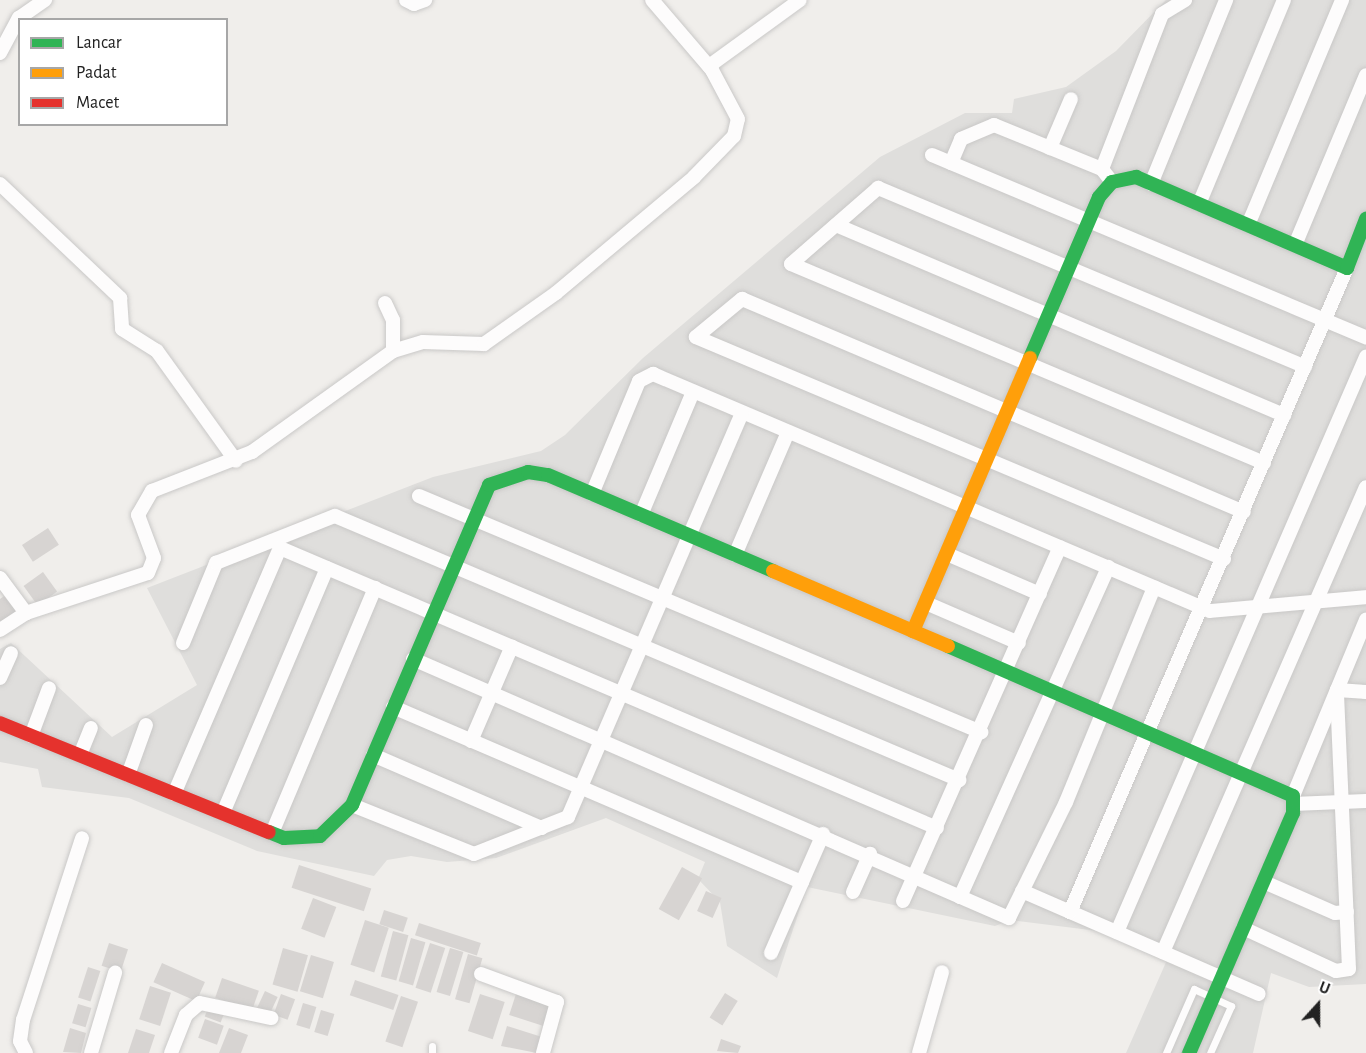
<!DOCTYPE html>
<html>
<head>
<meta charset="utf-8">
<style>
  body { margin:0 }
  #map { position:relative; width:1366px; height:1053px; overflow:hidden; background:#f0eeeb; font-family:"Alegreya Sans",sans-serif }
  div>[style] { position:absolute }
  .residential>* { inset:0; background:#dfdedc }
  .building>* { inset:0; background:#d7d4d2; transform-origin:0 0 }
  .roads { filter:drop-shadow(0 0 2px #c9c8c7) drop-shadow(0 0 2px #c9c8c7) }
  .lane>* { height:7px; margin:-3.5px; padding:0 3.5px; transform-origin:3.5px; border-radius:3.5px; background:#fdfcfc }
  .street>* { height:14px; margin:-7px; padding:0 7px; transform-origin:7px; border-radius:7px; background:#fdfcfc }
  .fast>* { height:14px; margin:-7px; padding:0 7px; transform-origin:7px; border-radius:7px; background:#30b455 }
  .slow>* { height:14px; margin:-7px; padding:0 7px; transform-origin:7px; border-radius:7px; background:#ff9f0a }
  .jam>* { height:14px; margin:-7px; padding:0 7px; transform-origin:7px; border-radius:7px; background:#e5322d }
  span { translate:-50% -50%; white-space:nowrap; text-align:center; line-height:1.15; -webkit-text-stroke:4.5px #fff; paint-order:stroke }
  .legend { position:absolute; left:18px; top:18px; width:210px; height:108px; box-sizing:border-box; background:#fff; border:2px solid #a7a7a7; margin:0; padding:8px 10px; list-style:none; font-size:18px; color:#222 }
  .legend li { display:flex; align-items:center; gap:12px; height:30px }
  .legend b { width:30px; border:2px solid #a7a7a7 }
  .north { position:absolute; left:1288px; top:975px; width:60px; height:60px; -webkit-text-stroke:4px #fff; paint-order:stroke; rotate:21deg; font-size:16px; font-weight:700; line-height:24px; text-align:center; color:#222 }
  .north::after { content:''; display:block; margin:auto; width:21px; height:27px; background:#222; clip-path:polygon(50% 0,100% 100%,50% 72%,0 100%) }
</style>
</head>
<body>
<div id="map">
  <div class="residential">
    <div style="clip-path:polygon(1166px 0,1366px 0,1366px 984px,1309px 987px,1271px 973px,1253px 1053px,1126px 1053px,1167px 960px,1114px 933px,1011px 920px,995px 926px,807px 887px,777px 978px,727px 946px,720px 902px,698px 879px,705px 862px,606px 818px,496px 858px,447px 862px,411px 856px,387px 860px,374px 876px,257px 851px,129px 798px,42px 787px,38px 769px,0 762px,0 649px,11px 643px,112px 737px,197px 685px,147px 588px,433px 477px,541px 451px,565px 435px,643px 358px,880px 157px,965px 113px,1012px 113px,1014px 99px,1066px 87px,1116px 51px)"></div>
  </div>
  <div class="building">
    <div style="left:48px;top:528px;width:20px;height:31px;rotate:57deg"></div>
    <div style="left:43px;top:572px;width:24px;height:24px;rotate:54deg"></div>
    <div style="clip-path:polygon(4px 596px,16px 611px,0 623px,0 599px)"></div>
    <div style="left:299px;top:865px;width:76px;height:24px;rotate:18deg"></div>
    <div style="left:682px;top:867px;width:23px;height:48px;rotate:29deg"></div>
    <div style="left:706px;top:891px;width:17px;height:22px;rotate:24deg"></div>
    <div style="left:313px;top:898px;width:25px;height:33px;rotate:21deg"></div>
    <div style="left:384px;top:910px;width:25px;height:15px;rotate:18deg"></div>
    <div style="left:365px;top:920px;width:25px;height:47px;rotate:18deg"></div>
    <div style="left:419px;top:923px;width:65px;height:13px;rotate:18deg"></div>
    <div style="left:393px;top:931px;width:16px;height:47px;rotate:15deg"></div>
    <div style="left:411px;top:938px;width:15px;height:45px;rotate:16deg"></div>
    <div style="left:109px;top:943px;width:20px;height:24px;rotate:18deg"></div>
    <div style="left:430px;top:943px;width:16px;height:47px;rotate:18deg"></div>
    <div style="left:283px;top:948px;width:26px;height:38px;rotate:16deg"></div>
    <div style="left:450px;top:948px;width:14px;height:46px;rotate:17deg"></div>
    <div style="left:468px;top:954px;width:15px;height:47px;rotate:16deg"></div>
    <div style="left:311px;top:955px;width:24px;height:38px;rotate:17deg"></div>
    <div style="left:162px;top:963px;width:47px;height:21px;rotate:24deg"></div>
    <div style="left:88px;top:967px;width:13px;height:32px;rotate:18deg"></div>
    <div style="left:222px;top:978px;width:39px;height:21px;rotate:19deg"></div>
    <div style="left:355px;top:980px;width:46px;height:16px;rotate:19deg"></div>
    <div style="left:150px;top:986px;width:22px;height:35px;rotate:18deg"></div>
    <div style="left:265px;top:991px;width:14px;height:23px;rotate:25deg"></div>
    <div style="left:725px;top:993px;width:15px;height:29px;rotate:32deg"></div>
    <div style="left:281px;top:994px;width:15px;height:22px;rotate:20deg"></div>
    <div style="left:480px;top:994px;width:26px;height:39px;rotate:18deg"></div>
    <div style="left:516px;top:994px;width:40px;height:22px;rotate:18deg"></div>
    <div style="left:401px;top:996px;width:18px;height:48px;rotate:19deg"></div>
    <div style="left:303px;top:1003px;width:14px;height:23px;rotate:17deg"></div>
    <div style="left:78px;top:1004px;width:14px;height:20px;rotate:17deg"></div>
    <div style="left:208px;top:1008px;width:17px;height:9px;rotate:21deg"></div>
    <div style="left:321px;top:1010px;width:14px;height:23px;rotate:17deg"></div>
    <div style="left:205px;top:1019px;width:20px;height:20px;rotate:20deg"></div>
    <div style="clip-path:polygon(507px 1026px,542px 1037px,537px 1053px,501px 1046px)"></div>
    <div style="clip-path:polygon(70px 1028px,86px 1033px,81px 1053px,63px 1052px)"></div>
    <div style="clip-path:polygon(229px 1028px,248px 1035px,241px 1053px,219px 1053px)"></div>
    <div style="clip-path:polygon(136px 1029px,155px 1035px,149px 1053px,128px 1053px)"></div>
    <div style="clip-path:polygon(721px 1039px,741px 1046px,738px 1053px,717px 1051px)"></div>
  </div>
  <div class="roads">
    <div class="lane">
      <div style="left:432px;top:1046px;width:7px;rotate:90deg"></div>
      <div style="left:1166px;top:1053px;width:70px;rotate:-66.4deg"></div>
      <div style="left:1194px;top:989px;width:41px;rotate:24.7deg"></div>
      <div style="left:1231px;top:1006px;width:51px;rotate:114.1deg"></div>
    </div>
    <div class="street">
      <div style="left:406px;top:0;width:9px;rotate:27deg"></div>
      <div style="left:414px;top:4px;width:12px;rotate:-20deg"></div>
      <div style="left:0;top:53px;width:40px;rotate:-62deg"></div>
      <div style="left:19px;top:18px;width:32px;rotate:-35deg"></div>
      <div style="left:709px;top:66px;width:112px;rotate:-36deg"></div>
      <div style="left:1050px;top:148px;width:53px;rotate:-66.8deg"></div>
      <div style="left:932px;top:155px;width:471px;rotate:22.8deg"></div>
      <div style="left:951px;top:163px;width:26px;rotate:-67deg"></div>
      <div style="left:961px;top:139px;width:36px;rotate:-23deg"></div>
      <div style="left:994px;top:125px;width:117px;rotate:22.2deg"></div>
      <div style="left:1112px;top:182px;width:16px;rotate:-128deg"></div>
      <div style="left:1102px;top:169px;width:166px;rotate:-68.8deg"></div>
      <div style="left:1162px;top:14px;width:27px;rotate:-31deg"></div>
      <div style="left:0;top:184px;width:166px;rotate:43.5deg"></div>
      <div style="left:120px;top:298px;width:31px;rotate:86deg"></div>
      <div style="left:122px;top:329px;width:41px;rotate:32.2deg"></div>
      <div style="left:157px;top:351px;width:135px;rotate:54.3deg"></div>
      <div style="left:1151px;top:184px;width:199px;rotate:-67.8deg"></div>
      <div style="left:1199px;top:204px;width:221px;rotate:-67.4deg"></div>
      <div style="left:836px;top:225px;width:487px;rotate:23deg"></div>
      <div style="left:1248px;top:225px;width:244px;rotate:-67.3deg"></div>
      <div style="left:1295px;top:245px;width:184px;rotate:-67.3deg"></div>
      <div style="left:385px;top:303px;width:19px;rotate:65deg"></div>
      <div style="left:393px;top:320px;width:31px;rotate:90deg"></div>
      <div style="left:1264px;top:463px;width:513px;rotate:-157.18deg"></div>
      <div style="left:791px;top:264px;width:116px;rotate:-41.1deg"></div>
      <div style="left:878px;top:188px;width:463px;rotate:22.7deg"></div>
      <div style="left:592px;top:494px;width:122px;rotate:-67.4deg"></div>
      <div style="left:639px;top:381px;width:16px;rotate:-27deg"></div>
      <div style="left:653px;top:374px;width:605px;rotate:23.05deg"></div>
      <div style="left:1210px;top:611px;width:157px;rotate:-5.1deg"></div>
      <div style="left:419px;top:496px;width:610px;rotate:22.78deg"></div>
      <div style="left:641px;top:515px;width:134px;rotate:-67.1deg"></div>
      <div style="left:947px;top:554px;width:101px;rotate:23.3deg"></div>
      <div style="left:735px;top:555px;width:134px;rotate:-66.7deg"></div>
      <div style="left:1224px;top:559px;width:573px;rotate:-157.2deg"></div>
      <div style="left:696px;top:337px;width:60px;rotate:-39.6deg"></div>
      <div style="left:742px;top:299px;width:545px;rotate:22.99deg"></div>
      <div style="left:0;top:578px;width:44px;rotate:53.4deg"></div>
      <div style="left:926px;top:603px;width:101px;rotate:23.3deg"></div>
      <div style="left:0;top:630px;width:31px;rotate:-33deg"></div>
      <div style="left:26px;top:613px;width:128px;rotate:-18.2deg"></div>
      <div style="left:148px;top:573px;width:16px;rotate:-68deg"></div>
      <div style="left:154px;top:558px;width:46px;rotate:-110.4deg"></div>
      <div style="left:138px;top:515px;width:28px;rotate:-60deg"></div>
      <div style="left:152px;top:491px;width:107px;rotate:-21.3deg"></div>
      <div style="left:252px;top:452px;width:173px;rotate:-35.6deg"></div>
      <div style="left:393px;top:351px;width:31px;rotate:-17deg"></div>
      <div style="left:423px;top:342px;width:61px;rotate:1.9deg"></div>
      <div style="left:484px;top:344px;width:88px;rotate:-35.3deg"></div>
      <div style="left:556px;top:293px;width:180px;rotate:-40deg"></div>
      <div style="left:694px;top:177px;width:57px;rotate:-45.7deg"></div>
      <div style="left:734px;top:136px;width:17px;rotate:-77deg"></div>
      <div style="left:738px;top:119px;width:55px;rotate:-118deg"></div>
      <div style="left:712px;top:70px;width:92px;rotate:-130.6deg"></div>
      <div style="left:183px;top:643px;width:87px;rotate:-67.6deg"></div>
      <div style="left:216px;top:563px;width:128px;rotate:-21.6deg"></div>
      <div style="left:335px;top:516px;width:678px;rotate:22.93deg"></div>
      <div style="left:413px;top:659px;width:650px;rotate:23.49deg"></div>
      <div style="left:1009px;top:918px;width:129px;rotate:-63.8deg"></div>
      <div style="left:1066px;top:802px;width:232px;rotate:-67.7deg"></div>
      <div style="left:0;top:678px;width:27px;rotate:-66deg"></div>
      <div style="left:393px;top:707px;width:445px;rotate:23.2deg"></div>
      <div style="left:31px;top:736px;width:51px;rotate:-69.4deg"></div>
      <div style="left:471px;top:741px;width:103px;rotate:-66.7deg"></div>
      <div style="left:80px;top:755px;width:29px;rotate:-68deg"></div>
      <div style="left:373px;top:755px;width:184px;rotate:23.4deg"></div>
      <div style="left:128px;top:775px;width:53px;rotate:-70.2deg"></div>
      <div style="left:174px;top:794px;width:268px;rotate:-66.7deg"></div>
      <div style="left:280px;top:548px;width:714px;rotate:23.08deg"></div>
      <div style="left:1293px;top:796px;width:191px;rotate:-67.5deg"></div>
      <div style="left:1293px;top:804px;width:73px;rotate:-2.4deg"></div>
      <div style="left:352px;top:805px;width:131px;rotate:21.9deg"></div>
      <div style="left:474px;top:854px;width:101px;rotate:-21.5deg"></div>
      <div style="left:568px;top:817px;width:440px;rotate:-66.7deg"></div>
      <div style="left:223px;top:813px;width:266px;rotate:-67deg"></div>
      <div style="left:272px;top:833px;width:266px;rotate:-67.2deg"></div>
      <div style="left:1264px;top:882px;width:77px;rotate:23.6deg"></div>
      <div style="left:1335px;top:913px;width:12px;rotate:-5deg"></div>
      <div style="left:1022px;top:891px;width:258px;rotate:23.5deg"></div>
      <div style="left:853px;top:892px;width:42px;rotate:-65.9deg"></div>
      <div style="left:960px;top:897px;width:362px;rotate:-65.8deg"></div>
      <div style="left:903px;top:901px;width:387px;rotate:-66.1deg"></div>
      <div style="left:1070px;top:912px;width:701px;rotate:-66.73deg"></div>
      <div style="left:1243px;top:928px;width:102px;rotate:24.8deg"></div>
      <div style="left:1336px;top:971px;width:13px;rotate:-9deg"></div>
      <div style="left:1349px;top:969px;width:279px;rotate:-92.5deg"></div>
      <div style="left:1337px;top:690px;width:29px;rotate:4deg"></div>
      <div style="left:1117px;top:932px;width:627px;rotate:-66.59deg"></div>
      <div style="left:1163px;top:952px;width:507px;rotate:-66.42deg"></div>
      <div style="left:771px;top:953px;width:130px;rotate:-66.4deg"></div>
      <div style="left:481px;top:974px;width:81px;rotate:20.2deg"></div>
      <div style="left:557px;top:1002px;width:53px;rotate:105.4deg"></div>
      <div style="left:26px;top:1053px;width:13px;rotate:-117deg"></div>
      <div style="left:20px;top:1041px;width:21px;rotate:-82deg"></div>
      <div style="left:23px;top:1020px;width:191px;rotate:-72deg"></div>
      <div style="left:91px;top:1053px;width:84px;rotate:-73.3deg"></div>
      <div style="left:171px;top:1053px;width:41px;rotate:-68.5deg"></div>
      <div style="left:186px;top:1015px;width:18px;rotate:-41deg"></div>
      <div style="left:200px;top:1003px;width:73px;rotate:11.9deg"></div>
      <div style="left:919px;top:1053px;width:84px;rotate:-74.1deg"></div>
    </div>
    <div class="fast">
      <div style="left:1030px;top:358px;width:175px;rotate:-66.8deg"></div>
      <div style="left:1099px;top:197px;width:20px;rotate:-49deg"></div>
      <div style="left:1112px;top:182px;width:25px;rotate:-12deg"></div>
      <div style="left:1136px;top:177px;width:230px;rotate:23.3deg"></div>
      <div style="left:1347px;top:268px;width:53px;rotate:-68.8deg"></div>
      <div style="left:948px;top:646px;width:376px;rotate:23.5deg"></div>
      <div style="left:1293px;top:796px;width:17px;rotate:90deg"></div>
      <div style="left:1293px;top:813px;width:262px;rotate:113.4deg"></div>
      <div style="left:269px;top:832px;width:16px;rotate:22deg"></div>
      <div style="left:284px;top:838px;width:36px;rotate:-3deg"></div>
      <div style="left:320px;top:836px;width:45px;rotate:-44.1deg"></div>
      <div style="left:352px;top:805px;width:348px;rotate:-66.8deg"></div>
      <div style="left:489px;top:485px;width:41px;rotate:-18.4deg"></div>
      <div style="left:528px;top:472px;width:20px;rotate:9deg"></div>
      <div style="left:548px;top:475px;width:245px;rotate:23.1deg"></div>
    </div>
    <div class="slow">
      <div style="left:773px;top:571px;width:152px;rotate:23.2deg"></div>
      <div style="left:948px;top:646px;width:38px;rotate:-157deg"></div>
      <div style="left:913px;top:631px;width:297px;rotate:-66.8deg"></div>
    </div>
    <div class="jam">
      <div style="left:0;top:723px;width:290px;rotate:22.1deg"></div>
    </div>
  </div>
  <ul class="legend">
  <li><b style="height:8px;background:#30b455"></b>Lancar</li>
  <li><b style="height:8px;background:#ff9f0a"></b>Padat</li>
  <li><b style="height:8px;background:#e5322d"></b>Macet</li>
  </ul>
  <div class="north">U</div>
</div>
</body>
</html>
